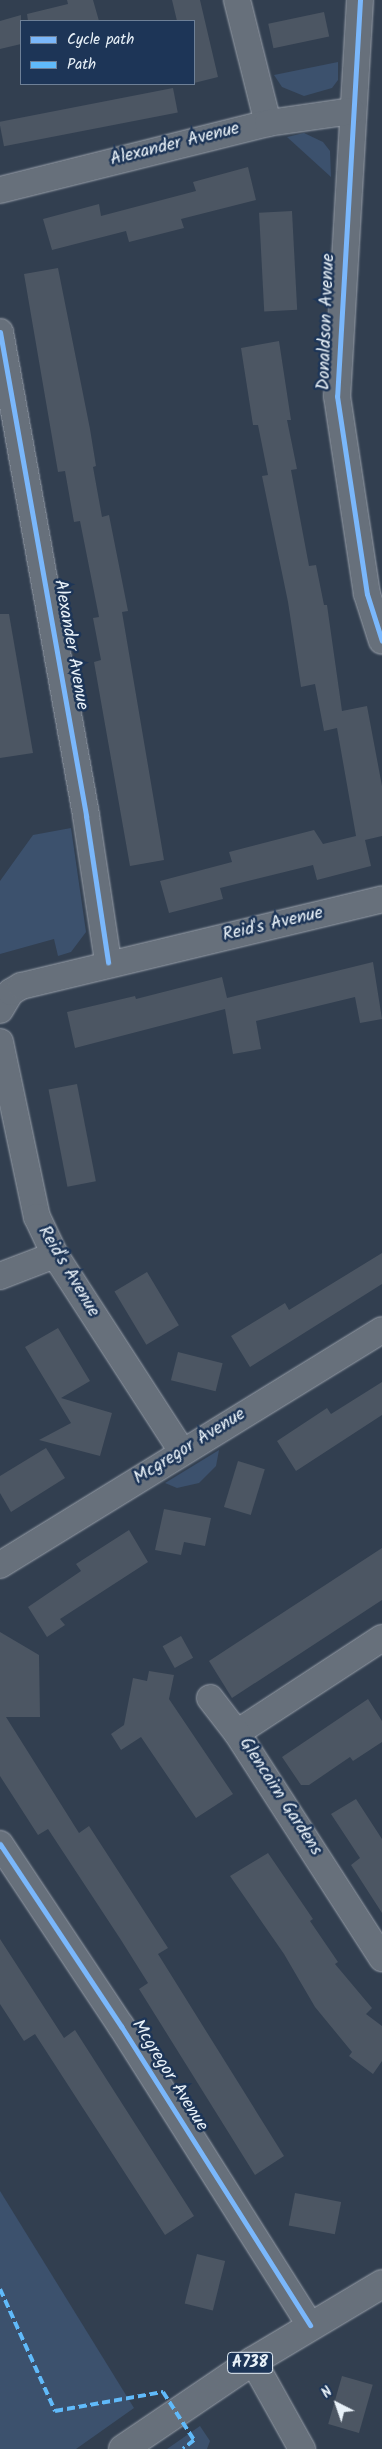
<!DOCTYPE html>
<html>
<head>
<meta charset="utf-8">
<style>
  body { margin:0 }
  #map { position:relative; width:382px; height:2449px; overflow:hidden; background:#323f50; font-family:Kalam,sans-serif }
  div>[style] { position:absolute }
  .green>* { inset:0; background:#3c516d }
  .building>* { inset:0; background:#4c5663; transform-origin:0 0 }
  .roads { filter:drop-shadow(0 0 1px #99a0aa) drop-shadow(0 0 1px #99a0aa) }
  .street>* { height:26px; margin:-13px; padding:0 13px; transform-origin:13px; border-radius:13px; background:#67707b }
  .primary>* { height:28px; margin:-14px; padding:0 14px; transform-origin:14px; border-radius:14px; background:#67707b }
  .quiet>* { height:4px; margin-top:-2px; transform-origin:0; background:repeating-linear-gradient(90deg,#60bafa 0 8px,transparent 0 12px) }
  .cycleway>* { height:5px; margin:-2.5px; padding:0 2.5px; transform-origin:2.5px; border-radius:2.5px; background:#7ab7fb }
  span { translate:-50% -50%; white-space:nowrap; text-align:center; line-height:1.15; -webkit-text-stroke:5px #1d3557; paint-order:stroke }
  .shield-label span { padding:1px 4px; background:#1d3557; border:1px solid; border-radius:4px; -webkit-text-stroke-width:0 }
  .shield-label { font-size:16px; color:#e8f1f8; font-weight:700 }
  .street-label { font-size:18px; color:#e8f1f8 }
  .legend { position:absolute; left:20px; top:20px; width:175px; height:65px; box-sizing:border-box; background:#1d3557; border:1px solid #6e8097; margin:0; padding:6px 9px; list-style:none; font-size:15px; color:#e8f1f8 }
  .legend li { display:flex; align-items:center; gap:10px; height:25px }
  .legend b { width:25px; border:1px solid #6e8097 }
  .north { position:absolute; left:312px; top:2379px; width:50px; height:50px; -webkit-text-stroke:4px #1d3557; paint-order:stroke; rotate:319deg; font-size:14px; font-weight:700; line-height:20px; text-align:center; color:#e8f1f8 }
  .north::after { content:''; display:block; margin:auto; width:18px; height:22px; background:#e8f1f8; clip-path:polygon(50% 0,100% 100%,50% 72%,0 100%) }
</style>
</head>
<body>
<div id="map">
  <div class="green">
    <div style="clip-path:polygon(338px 62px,338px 80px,332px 88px,304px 96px,282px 87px,274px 75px)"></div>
    <div style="clip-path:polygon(304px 133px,323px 142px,330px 151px,331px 177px,287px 137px)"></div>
    <div style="clip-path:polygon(71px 828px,86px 932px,71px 952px,58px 956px,54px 939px,0 954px,0 881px,33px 835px)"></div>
    <div style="clip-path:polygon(219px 1450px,216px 1466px,199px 1483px,177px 1488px,165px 1483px)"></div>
    <div style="clip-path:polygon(0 2191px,134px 2408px,76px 2449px,0 2449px)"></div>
    <div style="clip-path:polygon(200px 2426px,210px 2441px,207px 2449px,167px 2449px)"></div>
  </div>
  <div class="building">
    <div style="clip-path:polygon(67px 0,93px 0,99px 21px,28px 21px,27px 14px,68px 4px)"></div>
    <div style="clip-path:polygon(172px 0,200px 0,218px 77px,194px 83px,194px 21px,177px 21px)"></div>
    <div style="left:324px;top:12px;width:25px;height:57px;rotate:78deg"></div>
    <div style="clip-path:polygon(21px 15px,21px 44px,0 49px,0 21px)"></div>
    <div style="left:173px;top:88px;width:25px;height:177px;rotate:79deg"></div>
    <div style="clip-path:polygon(248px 167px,256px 200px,181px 219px,184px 228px,129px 242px,126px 231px,52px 250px,43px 219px,99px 204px,101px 216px,196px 191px,193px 182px)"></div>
    <div style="left:292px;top:211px;width:99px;height:33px;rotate:87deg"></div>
    <div style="clip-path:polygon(58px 268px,90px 429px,96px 466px,93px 467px,102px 517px,109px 515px,128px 611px,122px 612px,164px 860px,130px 866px,94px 662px,101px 660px,93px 618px,99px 617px,80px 521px,74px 522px,65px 471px,58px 472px,24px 274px)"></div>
    <div style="clip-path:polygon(279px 341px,291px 420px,287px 420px,297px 469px,291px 470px,309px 566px,316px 565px,324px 605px,327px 605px,342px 711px,367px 706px,382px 786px,382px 836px,365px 840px,371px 866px,317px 880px,313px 865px,220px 888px,223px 899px,169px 913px,160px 881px,232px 862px,229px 852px,314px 830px,323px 844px,356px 836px,337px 728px,324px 731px,315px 684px,301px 687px,288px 602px,262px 476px,268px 475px,258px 425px,253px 425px,241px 348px)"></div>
    <div style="clip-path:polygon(0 614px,9px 614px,33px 753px,0 758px)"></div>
    <div style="clip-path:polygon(373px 962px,382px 1019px,360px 1023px,355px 997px,256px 1021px,261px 1049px,233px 1054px,225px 1009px,75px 1048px,67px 1012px,135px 996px,136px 999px,222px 977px,227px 998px)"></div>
    <div style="left:77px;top:1084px;width:99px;height:29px;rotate:79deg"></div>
    <div style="clip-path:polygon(382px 1253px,382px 1284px,250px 1367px,231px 1336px,285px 1303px,289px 1310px)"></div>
    <div style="left:147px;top:1272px;width:62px;height:38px;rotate:59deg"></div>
    <div style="clip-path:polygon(58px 1328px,90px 1381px,61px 1398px,112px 1413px,100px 1456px,39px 1440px,71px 1423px,25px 1347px)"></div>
    <div style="left:178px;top:1352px;width:46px;height:29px;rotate:14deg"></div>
    <div style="clip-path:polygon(382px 1382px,382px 1415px,296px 1471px,277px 1441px,327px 1408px,331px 1414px)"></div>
    <div style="clip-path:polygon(46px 1448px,65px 1478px,11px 1512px,0 1493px,0 1476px)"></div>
    <div style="left:238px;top:1461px;width:28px;height:48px;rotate:17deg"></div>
    <div style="clip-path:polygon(164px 1509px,211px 1518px,205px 1546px,184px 1542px,181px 1555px,155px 1550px)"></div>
    <div style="clip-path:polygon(129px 1530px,148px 1562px,60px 1619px,65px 1625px,47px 1637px,28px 1607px,81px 1571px,76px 1564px)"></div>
    <div style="clip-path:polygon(382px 1548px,382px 1600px,232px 1698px,209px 1661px)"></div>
    <div style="clip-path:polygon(0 1632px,39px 1655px,40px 1717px,6px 1717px,79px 1833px,89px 1826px,168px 1948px,158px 1954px,284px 2156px,255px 2175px,139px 1989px,148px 1983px,121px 1940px,48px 1829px,38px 1835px,0 1776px)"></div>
    <div style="left:181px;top:1636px;width:25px;height:21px;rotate:61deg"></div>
    <div style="clip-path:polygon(149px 1671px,174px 1675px,169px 1699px,233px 1794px,196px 1818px,141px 1737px,121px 1750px,111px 1734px,124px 1725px,133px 1678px,147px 1681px)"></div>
    <div style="clip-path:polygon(368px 1699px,382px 1721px,382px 1742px,353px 1761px,350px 1757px,309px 1785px,301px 1785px,282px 1757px)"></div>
    <div style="clip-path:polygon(356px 1799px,382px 1839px,382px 1913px,351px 1865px,360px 1858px,331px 1814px)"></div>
    <div style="clip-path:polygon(268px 1853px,313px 1919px,310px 1921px,338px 1962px,335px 1964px,372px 2008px,366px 2014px,382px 2026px,382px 2061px,373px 2074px,349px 2056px,352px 2052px,315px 2007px,284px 1954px,230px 1876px)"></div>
    <div style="clip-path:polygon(0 1939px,64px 2038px,75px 2030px,194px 2216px,165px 2235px,35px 2034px,24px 2041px,0 2004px)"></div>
    <div style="left:295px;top:2193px;width:47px;height:33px;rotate:11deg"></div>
    <div style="left:197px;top:2254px;width:29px;height:51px;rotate:14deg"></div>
    <div style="left:342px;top:2376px;width:32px;height:50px;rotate:16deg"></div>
  </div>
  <div class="roads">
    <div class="street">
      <div style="left:237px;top:0;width:127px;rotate:75.9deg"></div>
      <div style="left:360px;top:0;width:397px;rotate:93.3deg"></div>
      <div style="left:337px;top:396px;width:200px;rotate:81.4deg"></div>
      <div style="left:367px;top:594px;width:49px;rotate:72.3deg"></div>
      <div style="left:0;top:190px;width:276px;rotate:-14deg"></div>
      <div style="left:268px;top:123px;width:84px;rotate:-8.2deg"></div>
      <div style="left:0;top:332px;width:492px;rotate:79.9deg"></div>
      <div style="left:86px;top:816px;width:148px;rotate:81.4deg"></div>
      <div style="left:0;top:1010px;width:21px;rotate:-59deg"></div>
      <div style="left:11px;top:992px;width:12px;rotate:-31deg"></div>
      <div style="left:21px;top:986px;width:371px;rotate:-13.5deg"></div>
      <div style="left:0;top:1042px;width:179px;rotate:78.1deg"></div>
      <div style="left:37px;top:1217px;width:42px;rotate:64.7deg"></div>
      <div style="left:55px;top:1255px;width:234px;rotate:57.1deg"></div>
      <div style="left:0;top:1276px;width:59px;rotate:-20.9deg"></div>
      <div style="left:0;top:1565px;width:448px;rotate:-31.6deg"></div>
      <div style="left:382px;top:1638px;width:173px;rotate:146.8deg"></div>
      <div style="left:237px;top:1733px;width:268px;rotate:57.2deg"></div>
      <div style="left:210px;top:1698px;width:44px;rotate:52.4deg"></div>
      <div style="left:0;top:1844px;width:219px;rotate:56.4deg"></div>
      <div style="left:121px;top:2026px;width:354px;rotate:57.7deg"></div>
      <div style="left:253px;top:2361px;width:101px;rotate:60.9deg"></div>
    </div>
    <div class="primary">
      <div style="left:123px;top:2449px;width:157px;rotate:-34.1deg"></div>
      <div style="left:253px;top:2361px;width:150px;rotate:-30.8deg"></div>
    </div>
  </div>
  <div class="quiet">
    <div style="left:0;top:2289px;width:134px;rotate:65.7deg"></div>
    <div style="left:55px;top:2411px;width:110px;rotate:-10deg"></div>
    <div style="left:163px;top:2392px;width:57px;rotate:57.1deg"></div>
    <div style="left:194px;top:2440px;width:14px;rotate:141deg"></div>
  </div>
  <div class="cycleway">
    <div style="left:360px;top:0;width:397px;rotate:93.3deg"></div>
    <div style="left:337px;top:396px;width:200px;rotate:81.4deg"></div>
    <div style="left:367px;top:594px;width:49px;rotate:72.3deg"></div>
    <div style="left:0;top:332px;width:492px;rotate:79.9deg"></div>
    <div style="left:86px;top:816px;width:148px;rotate:81.4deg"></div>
    <div style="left:0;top:1844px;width:219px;rotate:56.4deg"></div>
    <div style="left:121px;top:2026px;width:354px;rotate:57.7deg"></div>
  </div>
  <div class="shield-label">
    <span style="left:250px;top:2363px">A738</span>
  </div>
  <div class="street-label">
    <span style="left:175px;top:145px;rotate:-14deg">Alexander Avenue</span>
    <span style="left:327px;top:322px;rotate:-88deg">Donaldson Avenue</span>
    <span style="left:70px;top:645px;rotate:80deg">Alexander Avenue</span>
    <span style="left:273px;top:925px;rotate:-13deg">Reid's Avenue</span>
    <span style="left:68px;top:1272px;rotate:59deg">Reid's Avenue</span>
    <span style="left:190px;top:1447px;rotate:-32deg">Mcgregor Avenue</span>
    <span style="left:280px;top:1797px;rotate:57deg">Glencairn Gardens</span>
    <span style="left:169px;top:2076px;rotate:58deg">Mcgregor Avenue</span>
  </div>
  <ul class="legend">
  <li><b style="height:6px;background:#7ab7fb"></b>Cycle path</li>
  <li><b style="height:6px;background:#60bafa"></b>Path</li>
  </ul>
  <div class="north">N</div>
</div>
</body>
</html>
